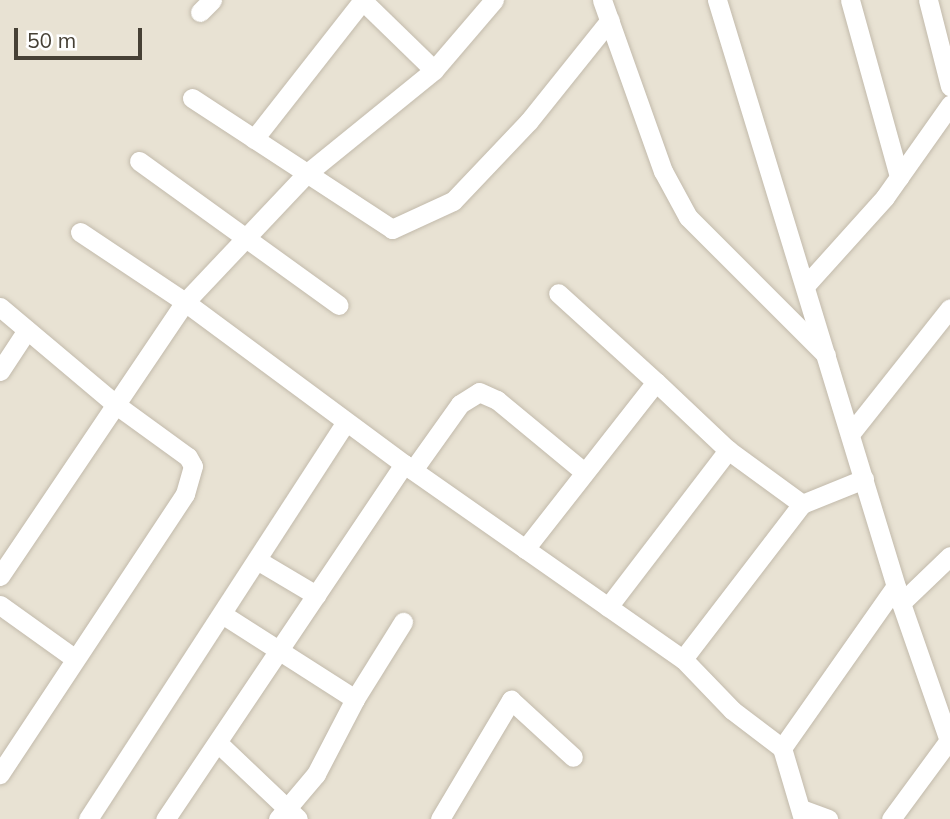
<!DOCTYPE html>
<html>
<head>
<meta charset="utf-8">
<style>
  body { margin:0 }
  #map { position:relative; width:950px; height:819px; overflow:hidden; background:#f3efe5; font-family:Mulish,sans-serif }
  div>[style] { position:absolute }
  .residential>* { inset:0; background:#e8e2d3; transform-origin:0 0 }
  .roads { filter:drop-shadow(0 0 2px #c2baab) drop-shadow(0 0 2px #c2baab) }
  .minor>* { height:19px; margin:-9.5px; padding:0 9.5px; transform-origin:9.5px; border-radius:9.5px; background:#fff }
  span { translate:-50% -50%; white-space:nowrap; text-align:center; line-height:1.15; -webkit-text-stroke:5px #fff; paint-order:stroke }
  .scale { position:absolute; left:14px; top:28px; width:128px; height:32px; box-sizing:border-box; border:4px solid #464035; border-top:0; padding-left:9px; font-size:21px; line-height:24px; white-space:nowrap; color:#464035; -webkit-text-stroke:5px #fff; paint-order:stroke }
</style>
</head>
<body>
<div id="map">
  <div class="residential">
    <div style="left:0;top:0;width:950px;height:819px"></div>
  </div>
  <div class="roads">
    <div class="minor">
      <div style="left:362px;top:0;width:100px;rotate:44.2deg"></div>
      <div style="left:602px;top:0;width:182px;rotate:70.4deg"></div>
      <div style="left:663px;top:171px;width:52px;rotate:61.5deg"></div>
      <div style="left:688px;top:217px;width:195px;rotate:45deg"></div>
      <div style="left:717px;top:0;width:630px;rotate:73.03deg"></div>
      <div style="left:901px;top:603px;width:149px;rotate:70.8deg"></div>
      <div style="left:850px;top:0;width:184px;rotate:74.5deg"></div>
      <div style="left:928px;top:0;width:89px;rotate:75.7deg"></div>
      <div style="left:200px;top:12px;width:17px;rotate:-45deg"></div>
      <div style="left:192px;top:98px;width:239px;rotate:33.2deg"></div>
      <div style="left:392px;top:229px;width:67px;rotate:-24.7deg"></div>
      <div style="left:453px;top:201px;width:110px;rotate:-46.5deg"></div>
      <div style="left:529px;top:121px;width:129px;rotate:-51.3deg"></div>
      <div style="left:254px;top:139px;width:177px;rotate:-51.9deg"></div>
      <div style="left:139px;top:161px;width:246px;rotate:35.8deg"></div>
      <div style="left:80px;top:232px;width:126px;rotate:33.7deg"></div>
      <div style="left:185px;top:302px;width:272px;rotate:36.5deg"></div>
      <div style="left:404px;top:464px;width:428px;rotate:123.9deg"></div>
      <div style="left:805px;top:286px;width:120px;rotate:-48deg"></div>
      <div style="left:885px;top:197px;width:113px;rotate:-54.8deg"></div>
      <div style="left:0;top:307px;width:150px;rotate:40.1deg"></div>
      <div style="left:115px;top:404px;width:90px;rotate:36deg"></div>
      <div style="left:188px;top:457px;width:10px;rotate:61deg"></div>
      <div style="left:193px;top:466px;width:29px;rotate:106deg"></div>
      <div style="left:185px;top:494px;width:336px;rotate:123.5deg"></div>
      <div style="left:0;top:371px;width:49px;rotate:-56.6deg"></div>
      <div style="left:656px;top:382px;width:99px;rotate:43.4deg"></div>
      <div style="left:728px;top:450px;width:92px;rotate:36.1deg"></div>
      <div style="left:851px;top:433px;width:159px;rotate:-51.6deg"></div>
      <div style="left:404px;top:464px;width:340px;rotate:35deg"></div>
      <div style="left:683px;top:659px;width:195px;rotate:-52.5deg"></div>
      <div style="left:802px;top:504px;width:67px;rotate:-22deg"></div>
      <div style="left:413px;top:470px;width:81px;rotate:-54.5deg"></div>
      <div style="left:460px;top:404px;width:22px;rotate:-32deg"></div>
      <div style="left:479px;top:392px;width:20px;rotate:24deg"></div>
      <div style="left:497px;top:400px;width:113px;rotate:39.6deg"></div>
      <div style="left:525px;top:549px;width:212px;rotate:-51.9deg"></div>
      <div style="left:656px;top:382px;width:132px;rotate:-137.8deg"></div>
      <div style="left:257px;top:560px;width:69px;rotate:30.7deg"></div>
      <div style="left:0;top:576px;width:331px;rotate:-56deg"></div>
      <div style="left:185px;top:302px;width:175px;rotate:-46.6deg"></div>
      <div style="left:305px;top:175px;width:166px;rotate:-39.1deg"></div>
      <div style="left:434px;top:70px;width:92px;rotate:-49.4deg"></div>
      <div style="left:901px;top:603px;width:68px;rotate:-43.8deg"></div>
      <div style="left:0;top:605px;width:91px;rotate:35.6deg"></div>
      <div style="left:608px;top:607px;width:198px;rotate:-52.6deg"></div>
      <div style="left:222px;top:614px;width:158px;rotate:32.6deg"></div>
      <div style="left:355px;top:699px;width:85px;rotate:117.5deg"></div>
      <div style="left:316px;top:774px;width:59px;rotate:130.2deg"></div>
      <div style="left:683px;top:659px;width:71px;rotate:46.1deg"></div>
      <div style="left:732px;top:710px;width:63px;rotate:37.2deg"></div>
      <div style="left:782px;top:748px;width:198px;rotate:-54.9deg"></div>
      <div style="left:355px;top:699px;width:91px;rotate:-58.1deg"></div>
      <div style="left:218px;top:743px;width:110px;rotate:43.5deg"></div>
      <div style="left:782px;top:748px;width:74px;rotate:73.5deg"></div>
      <div style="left:801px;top:809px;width:29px;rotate:20deg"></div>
      <div style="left:88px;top:819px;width:472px;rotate:-57deg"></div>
      <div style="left:440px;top:819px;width:139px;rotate:-59.2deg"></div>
      <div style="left:511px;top:700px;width:84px;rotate:42.6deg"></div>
      <div style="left:891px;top:819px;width:98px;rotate:-53.7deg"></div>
    </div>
  </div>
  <div class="scale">50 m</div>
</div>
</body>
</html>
